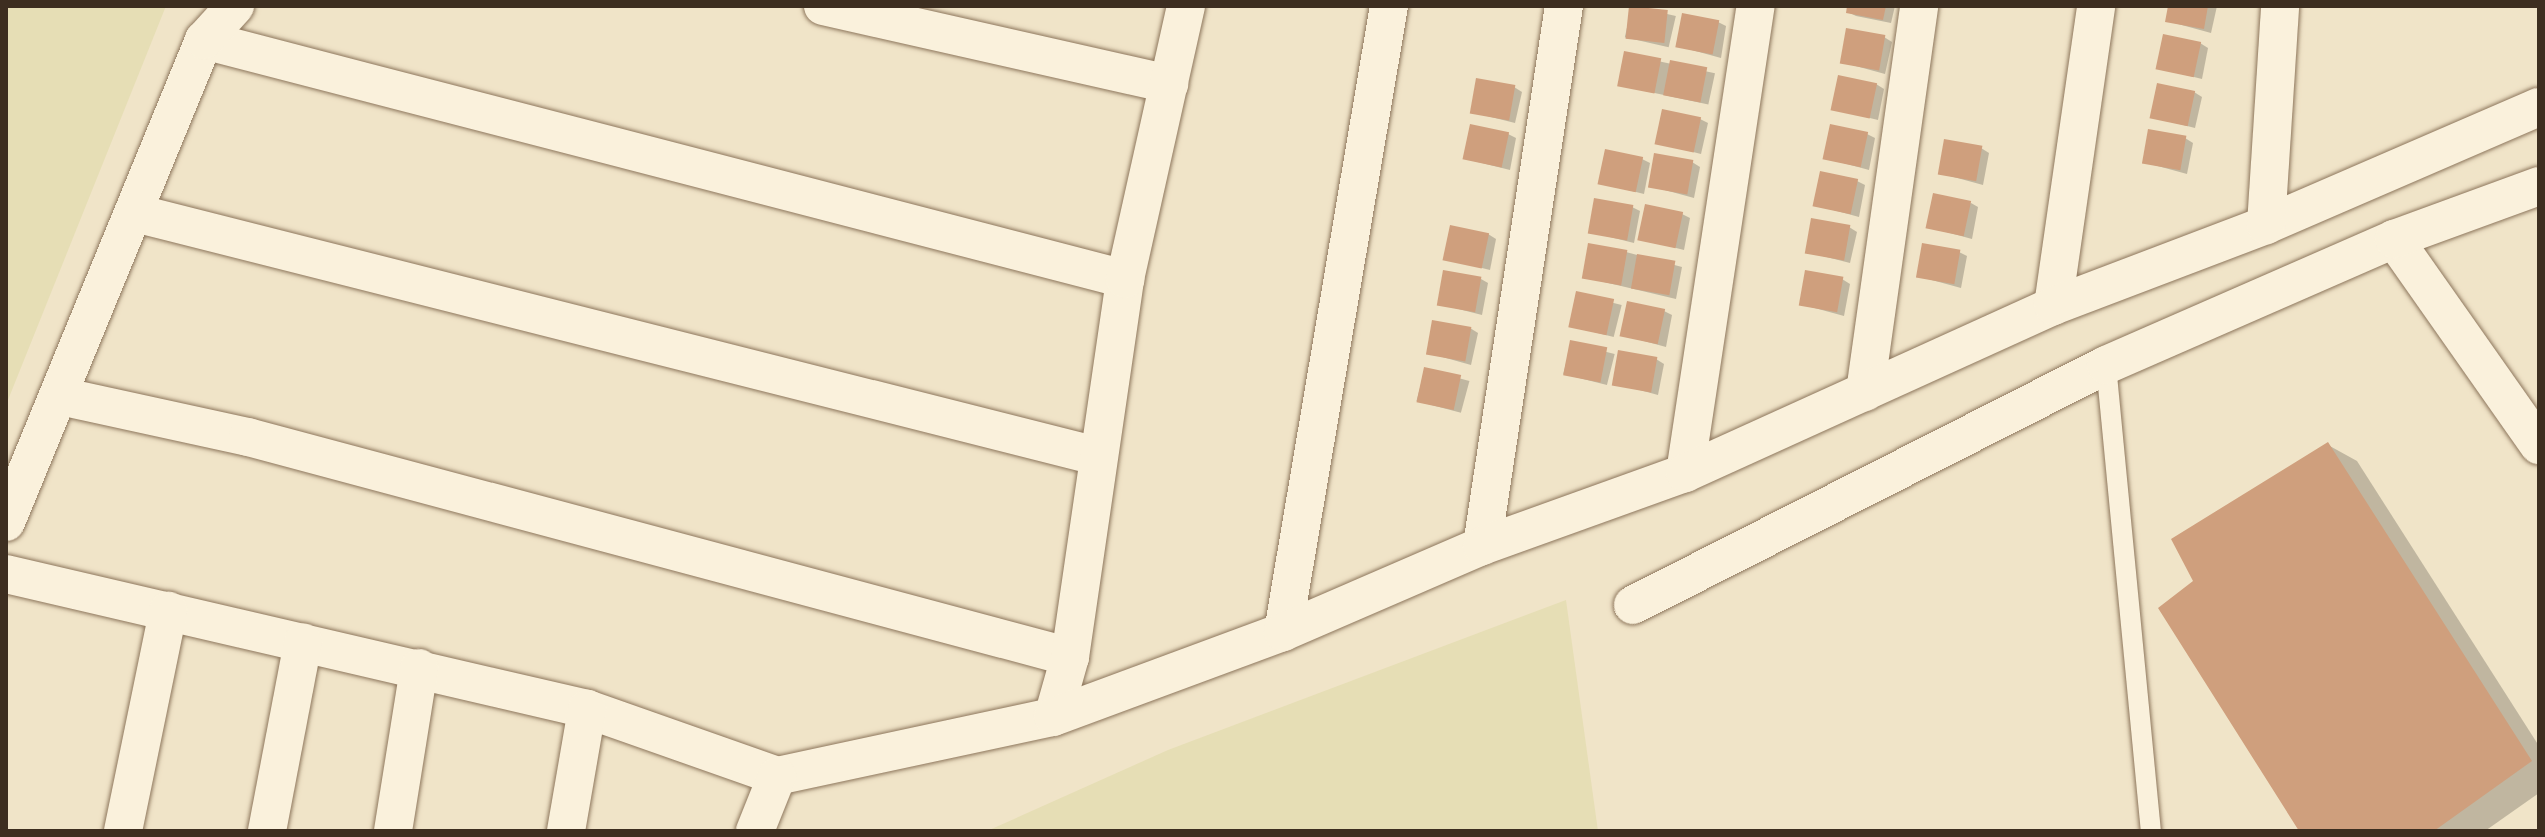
<!DOCTYPE html>
<html>
<head>
<meta charset="utf-8">
<style>
  body { margin:0 }
  #map { position:relative; width:2545px; height:837px; overflow:hidden; background:#f0e4c8; font-family:Georgia,serif }
  div>[style] { position:absolute }
  .farmland>* { inset:0; background:#e6deb5 }
  .shadow>* { inset:0; background:#0003; transform-origin:0 0 }
  .building>* { inset:0; background:#cf9f7d; transform-origin:0 0 }
  .roads { filter:drop-shadow(0 0 2px #8d765c) drop-shadow(0 0 2px #8d765c) }
  .lane>* { height:20px; margin:-10px; padding:0 10px; transform-origin:10px; border-radius:10px; background:#faf1dc }
  .street>* { height:38px; margin:-19px; padding:0 19px; transform-origin:19px; border-radius:19px; background:#faf1dc }
  span { translate:-50% -50%; white-space:nowrap; text-align:center; line-height:1.15; -webkit-text-stroke:6px #f7eed8; paint-order:stroke }
  .frame { position:absolute; inset:0; border:8px solid #3d2e20; pointer-events:none }
</style>
</head>
<body>
<div id="map">
  <div class="farmland">
    <div style="clip-path:polygon(6px 6px,166px 6px,6px 405px)"></div>
    <div style="clip-path:polygon(1566px 600px,1598px 831px,987px 831px,1168px 750px)"></div>
  </div>
  <div class="shadow">
    <div style="left:1632px;top:6px;width:45px;height:32px;rotate:13deg"></div>
    <div style="clip-path:polygon(1849px 6px,1895px 6px,1891px 23px,1856px 16px,1848px 12px)"></div>
    <div style="clip-path:polygon(2170px 6px,2217px 6px,2211px 33px,2167px 21px)"></div>
    <div style="clip-path:polygon(1718px 22px,1726px 26px,1721px 58px,1677px 46px)"></div>
    <div style="clip-path:polygon(1884px 37px,1892px 42px,1885px 74px,1841px 62px)"></div>
    <div style="clip-path:polygon(2200px 43px,2208px 48px,2202px 79px,2158px 68px)"></div>
    <div style="left:1625px;top:54px;width:92px;height:32px;rotate:12deg"></div>
    <div style="clip-path:polygon(1876px 84px,1884px 89px,1878px 120px,1833px 109px)"></div>
    <div style="clip-path:polygon(1514px 87px,1522px 92px,1515px 123px,1471px 112px)"></div>
    <div style="clip-path:polygon(2194px 92px,2202px 97px,2195px 128px,2152px 117px)"></div>
    <div style="clip-path:polygon(1700px 119px,1708px 123px,1701px 154px,1658px 143px)"></div>
    <div style="clip-path:polygon(1508px 134px,1516px 138px,1510px 170px,1466px 159px)"></div>
    <div style="clip-path:polygon(1867px 134px,1875px 138px,1869px 170px,1825px 158px)"></div>
    <div style="clip-path:polygon(2185px 138px,2193px 143px,2187px 174px,2143px 162px)"></div>
    <div style="clip-path:polygon(1981px 148px,1989px 153px,1983px 185px,1939px 173px)"></div>
    <div style="clip-path:polygon(1642px 159px,1650px 163px,1644px 194px,1600px 183px)"></div>
    <div style="clip-path:polygon(1692px 162px,1700px 167px,1694px 198px,1650px 186px)"></div>
    <div style="clip-path:polygon(1857px 181px,1865px 185px,1859px 217px,1815px 205px)"></div>
    <div style="clip-path:polygon(1971px 203px,1978px 207px,1972px 239px,1928px 227px)"></div>
    <div style="clip-path:polygon(1632px 207px,1640px 211px,1634px 243px,1590px 232px)"></div>
    <div style="clip-path:polygon(1682px 214px,1690px 218px,1684px 250px,1641px 239px)"></div>
    <div style="clip-path:polygon(1849px 227px,1857px 232px,1850px 263px,1807px 252px)"></div>
    <div style="clip-path:polygon(1488px 234px,1496px 239px,1490px 270px,1446px 259px)"></div>
    <div style="clip-path:polygon(1626px 252px,1682px 267px,1676px 299px,1583px 277px)"></div>
    <div style="clip-path:polygon(1959px 252px,1967px 256px,1961px 288px,1917px 276px)"></div>
    <div style="clip-path:polygon(1481px 279px,1488px 283px,1482px 315px,1439px 304px)"></div>
    <div style="clip-path:polygon(1842px 279px,1850px 284px,1844px 316px,1800px 304px)"></div>
    <div style="left:1578px;top:294px;width:45px;height:33px;rotate:14deg"></div>
    <div style="clip-path:polygon(1664px 311px,1672px 315px,1666px 347px,1622px 335px)"></div>
    <div style="clip-path:polygon(1470px 328px,1478px 333px,1471px 365px,1428px 353px)"></div>
    <div style="left:1571px;top:343px;width:45px;height:32px;rotate:14deg"></div>
    <div style="clip-path:polygon(1656px 359px,1664px 364px,1658px 395px,1614px 383px)"></div>
    <div style="left:1425px;top:369px;width:46px;height:33px;rotate:15deg"></div>
    <div style="clip-path:polygon(2328px 445px,2357px 461px,2539px 746px,2539px 793px,2485px 831px,2302px 831px,2196px 582px)"></div>
  </div>
  <div class="building">
    <div style="left:1629px;top:6px;width:39px;height:33px;rotate:6deg"></div>
    <div style="clip-path:polygon(1847px 6px,1886px 6px,1883px 20px,1846px 13px)"></div>
    <div style="clip-path:polygon(2168px 6px,2208px 6px,2204px 29px,2165px 22px)"></div>
    <div style="left:1682px;top:13px;width:38px;height:35px;rotate:11deg"></div>
    <div style="left:1846px;top:28px;width:40px;height:36px;rotate:10deg"></div>
    <div style="left:2163px;top:34px;width:39px;height:36px;rotate:12deg"></div>
    <div style="left:1624px;top:51px;width:38px;height:36px;rotate:11deg"></div>
    <div style="left:1670px;top:60px;width:38px;height:36px;rotate:11deg"></div>
    <div style="left:1838px;top:75px;width:40px;height:36px;rotate:12deg"></div>
    <div style="left:1476px;top:78px;width:40px;height:36px;rotate:10deg"></div>
    <div style="left:2157px;top:83px;width:39px;height:36px;rotate:12deg"></div>
    <div style="left:1662px;top:109px;width:40px;height:36px;rotate:12deg"></div>
    <div style="left:1470px;top:124px;width:40px;height:36px;rotate:12deg"></div>
    <div style="left:1830px;top:124px;width:39px;height:36px;rotate:12deg"></div>
    <div style="left:2148px;top:129px;width:39px;height:35px;rotate:10deg"></div>
    <div style="left:1944px;top:139px;width:39px;height:36px;rotate:10deg"></div>
    <div style="left:1605px;top:149px;width:39px;height:36px;rotate:12deg"></div>
    <div style="left:1654px;top:153px;width:40px;height:35px;rotate:10deg"></div>
    <div style="left:1820px;top:171px;width:39px;height:36px;rotate:12deg"></div>
    <div style="left:1933px;top:193px;width:39px;height:36px;rotate:12deg"></div>
    <div style="left:1594px;top:198px;width:40px;height:36px;rotate:10deg"></div>
    <div style="left:1645px;top:204px;width:39px;height:37px;rotate:12deg"></div>
    <div style="left:1811px;top:218px;width:40px;height:36px;rotate:10deg"></div>
    <div style="left:1450px;top:225px;width:40px;height:36px;rotate:12deg"></div>
    <div style="left:1588px;top:243px;width:40px;height:36px;rotate:10deg"></div>
    <div style="left:1922px;top:243px;width:39px;height:35px;rotate:10deg"></div>
    <div style="left:1637px;top:254px;width:39px;height:35px;rotate:10deg"></div>
    <div style="left:1443px;top:270px;width:39px;height:36px;rotate:10deg"></div>
    <div style="left:1805px;top:270px;width:39px;height:36px;rotate:10deg"></div>
    <div style="left:1576px;top:291px;width:39px;height:37px;rotate:12deg"></div>
    <div style="left:1627px;top:301px;width:39px;height:36px;rotate:12deg"></div>
    <div style="left:1432px;top:320px;width:40px;height:35px;rotate:10deg"></div>
    <div style="left:1570px;top:340px;width:38px;height:36px;rotate:11deg"></div>
    <div style="left:1618px;top:350px;width:40px;height:36px;rotate:10deg"></div>
    <div style="left:1424px;top:367px;width:38px;height:36px;rotate:12deg"></div>
    <div style="clip-path:polygon(2328px 442px,2532px 761px,2434px 831px,2299px 831px,2158px 608px,2193px 581px,2171px 539px)"></div>
  </div>
  <div class="roads">
    <div class="lane">
      <div style="left:2106px;top:365px;width:468px;rotate:84.5deg"></div>
    </div>
    <div class="street">
      <div style="left:823px;top:6px;width:355px;rotate:12.7deg"></div>
      <div style="left:204px;top:40px;width:952px;rotate:14.55deg"></div>
      <div style="left:135px;top:213px;width:992px;rotate:14.18deg"></div>
      <div style="left:2266px;top:225px;width:297px;rotate:-23.4deg"></div>
      <div style="left:2394px;top:239px;width:252px;rotate:54.9deg"></div>
      <div style="left:2053px;top:306px;width:303px;rotate:-81.8deg"></div>
      <div style="left:1865px;top:392px;width:390px;rotate:-82deg"></div>
      <div style="left:60px;top:396px;width:192px;rotate:12.3deg"></div>
      <div style="left:248px;top:437px;width:851px;rotate:14.98deg"></div>
      <div style="left:1685px;top:473px;width:472px;rotate:-81.4deg"></div>
      <div style="left:6px;top:522px;width:521px;rotate:-67.67deg"></div>
      <div style="left:204px;top:40px;width:46px;rotate:-47.6deg"></div>
      <div style="left:1482px;top:546px;width:546px;rotate:-81.37deg"></div>
      <div style="left:6px;top:574px;width:596px;rotate:13.08deg"></div>
      <div style="left:587px;top:709px;width:201px;rotate:19.4deg"></div>
      <div style="left:777px;top:776px;width:282px;rotate:-12.1deg"></div>
      <div style="left:1053px;top:717px;width:62px;rotate:-74.2deg"></div>
      <div style="left:1070px;top:657px;width:382px;rotate:-81.7deg"></div>
      <div style="left:1125px;top:279px;width:280px;rotate:-77.4deg"></div>
      <div style="left:1633px;top:605px;width:530px;rotate:-26.9deg"></div>
      <div style="left:2106px;top:365px;width:314px;rotate:-23.6deg"></div>
      <div style="left:2394px;top:239px;width:154px;rotate:-20.1deg"></div>
      <div style="left:1283px;top:632px;width:635px;rotate:-80.39deg"></div>
      <div style="left:1053px;top:717px;width:245px;rotate:-20.3deg"></div>
      <div style="left:1283px;top:632px;width:217px;rotate:-23.4deg"></div>
      <div style="left:1482px;top:546px;width:216px;rotate:-19.8deg"></div>
      <div style="left:1685px;top:473px;width:404px;rotate:-24.4deg"></div>
      <div style="left:2053px;top:306px;width:228px;rotate:-20.8deg"></div>
      <div style="left:2266px;top:225px;width:219px;rotate:-86.3deg"></div>
      <div style="left:123px;top:831px;width:225px;rotate:-78.4deg"></div>
      <div style="left:267px;top:831px;width:192px;rotate:-79.2deg"></div>
      <div style="left:393px;top:831px;width:165px;rotate:-80.9deg"></div>
      <div style="left:566px;top:831px;width:124px;rotate:-80.2deg"></div>
      <div style="left:755px;top:831px;width:59px;rotate:-68.2deg"></div>
    </div>
  </div>
  <div class="frame"></div>
</div>
</body>
</html>
